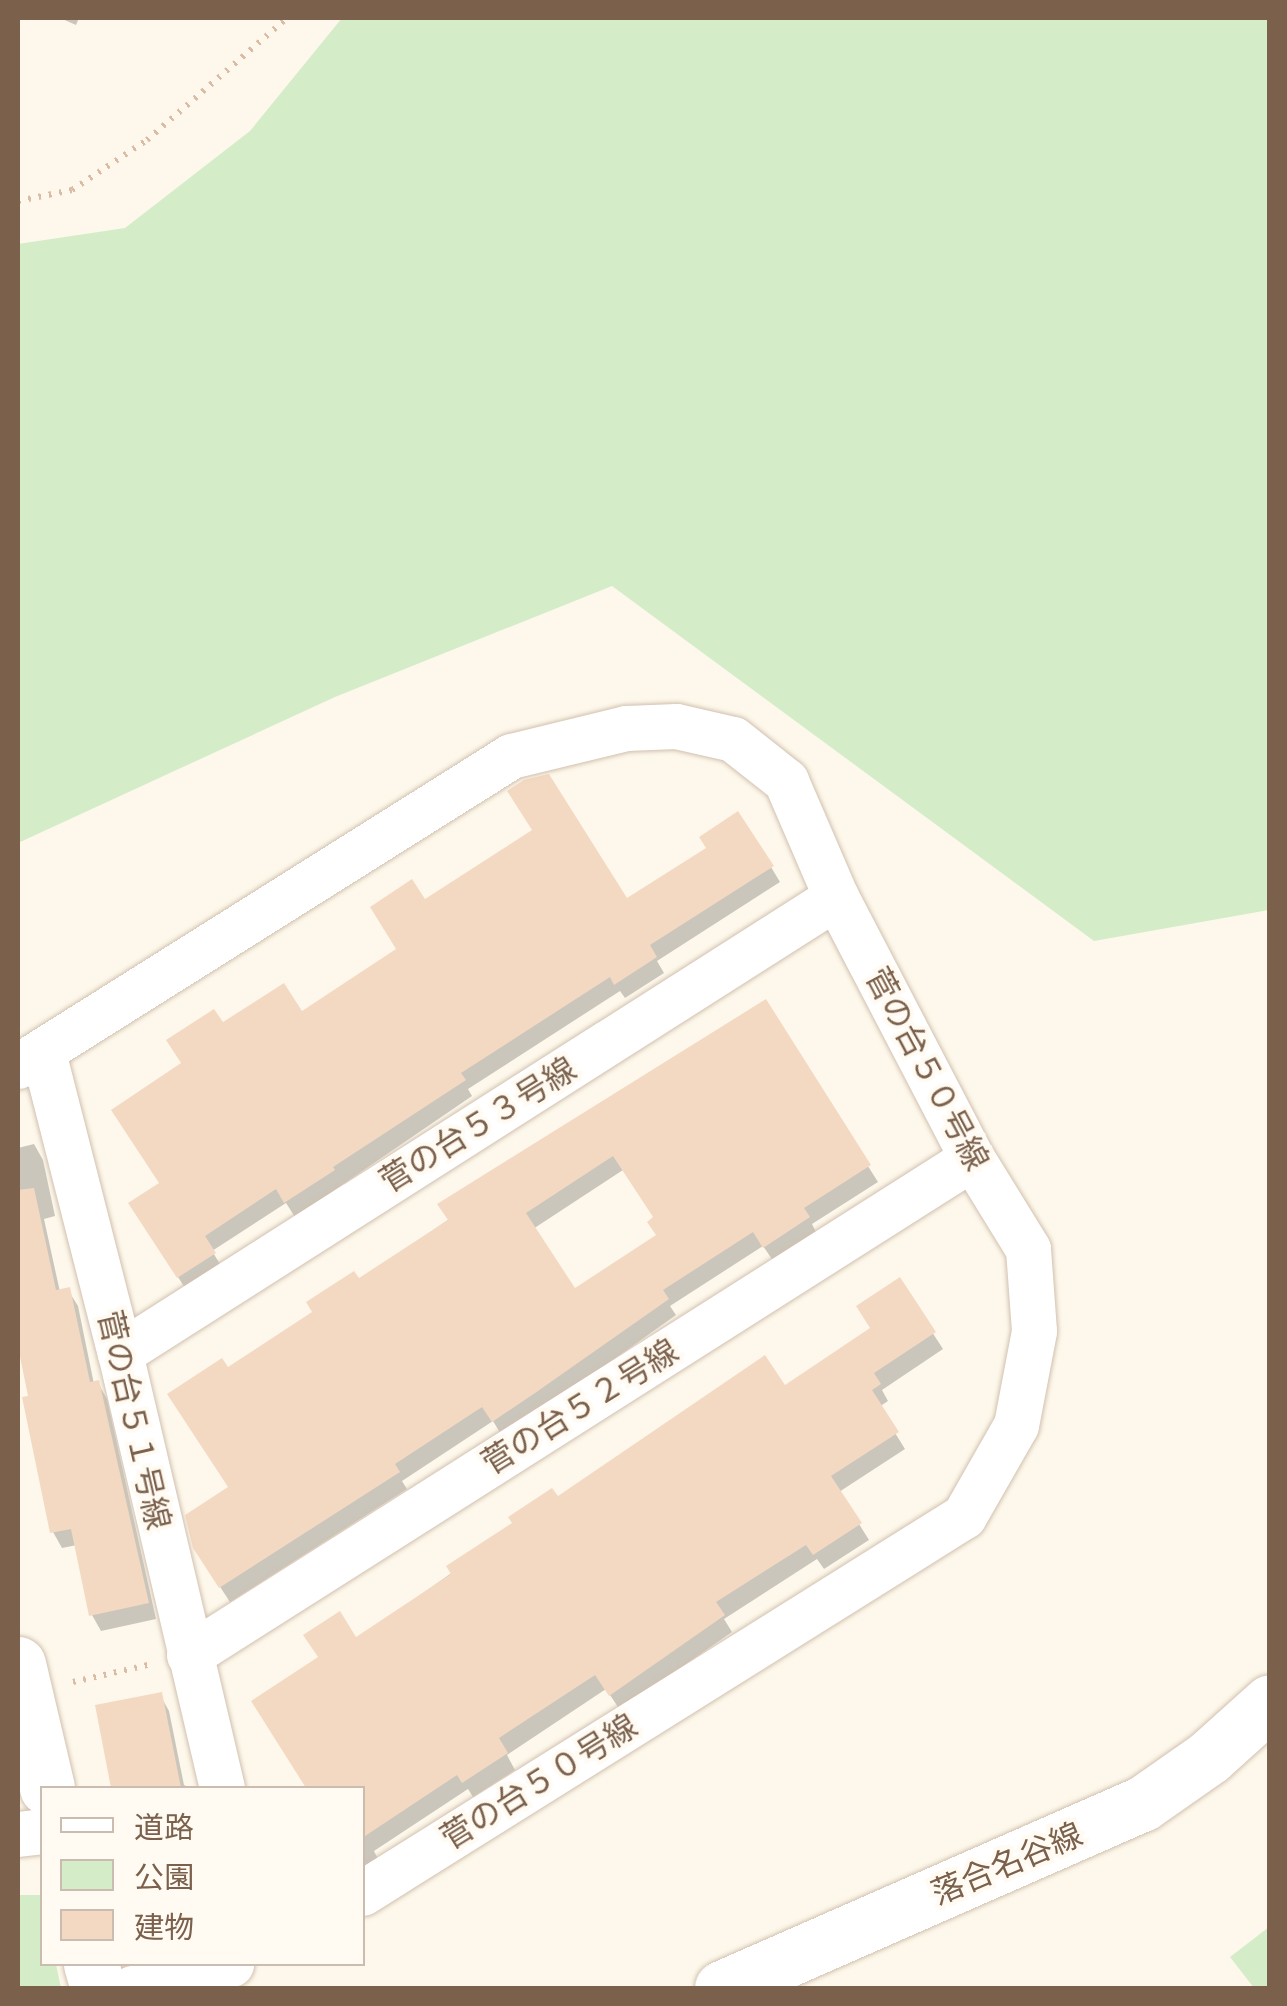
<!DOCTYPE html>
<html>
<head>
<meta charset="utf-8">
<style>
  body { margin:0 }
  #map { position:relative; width:1287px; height:2006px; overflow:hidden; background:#fdf8eb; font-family:"Fira Sans Condensed","Noto Sans JP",sans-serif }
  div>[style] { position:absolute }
  .green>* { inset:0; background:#d4edc8 }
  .shadow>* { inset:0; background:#0003 }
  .building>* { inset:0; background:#f4d9c2 }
  .path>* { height:6px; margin-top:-3px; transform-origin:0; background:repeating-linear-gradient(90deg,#dabca4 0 2.5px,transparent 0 10.5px) }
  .roads { filter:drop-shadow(0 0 2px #d2c0af) drop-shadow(0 0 2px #d2c0af) }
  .minor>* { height:45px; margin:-22.5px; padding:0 22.5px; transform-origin:22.5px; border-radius:22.5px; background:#fff }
  .tertiary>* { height:55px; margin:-27.5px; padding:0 27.5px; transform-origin:27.5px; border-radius:27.5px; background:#fff }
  span { translate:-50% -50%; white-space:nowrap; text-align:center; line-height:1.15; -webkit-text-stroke:8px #fffbf3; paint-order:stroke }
  .street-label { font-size:32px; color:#7b604c }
  .frame { position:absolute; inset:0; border:20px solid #7b604c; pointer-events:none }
  .legend { position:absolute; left:40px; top:1786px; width:325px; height:180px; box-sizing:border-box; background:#fffbf3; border:2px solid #cabdb0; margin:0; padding:12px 18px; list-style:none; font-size:30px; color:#7b604c }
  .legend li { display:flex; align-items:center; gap:20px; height:50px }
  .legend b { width:50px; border:2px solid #cabdb0 }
</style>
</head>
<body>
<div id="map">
  <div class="green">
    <div style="clip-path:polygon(342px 18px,1269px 18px,1269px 910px,1094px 941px,612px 586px,335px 697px,18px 843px,18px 244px,125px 228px,250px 131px)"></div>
    <div style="clip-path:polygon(18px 1895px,42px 1895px,42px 1964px,56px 1964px,61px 1988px,18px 1988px)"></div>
    <div style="clip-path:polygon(1269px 1927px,1269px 1988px,1254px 1988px,1230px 1957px)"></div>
  </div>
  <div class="shadow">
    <div style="clip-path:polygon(60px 18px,79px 18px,76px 25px)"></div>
    <div style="clip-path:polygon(771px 867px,780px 882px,657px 961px,664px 973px,625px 998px,620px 991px,468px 1089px,472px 1096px,295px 1217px,286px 1203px,212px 1251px,223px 1269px,187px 1291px,140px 1218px,161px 1184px,184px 1065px,222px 1026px,302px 1015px,399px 950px,424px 903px,626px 902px)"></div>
    <div style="clip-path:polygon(evenodd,765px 1003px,878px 1182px,812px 1224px,817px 1234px,774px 1262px,763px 1246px,670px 1306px,676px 1315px,544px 1409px,502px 1436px,493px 1421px,402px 1481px,407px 1489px,230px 1602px,205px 1564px,231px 1489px,227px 1371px,765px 1003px,623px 1170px,656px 1219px,658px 1237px,574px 1292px,533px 1229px,623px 1170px)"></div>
    <div style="clip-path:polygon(34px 1144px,43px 1160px,55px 1216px,44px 1219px,60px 1292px,68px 1290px,78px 1306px,94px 1384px,98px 1383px,107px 1399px,156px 1619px,101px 1631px,92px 1615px,77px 1545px,62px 1548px,53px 1532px,18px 1338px,18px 1148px)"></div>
    <div style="clip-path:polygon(899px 1281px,943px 1349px,882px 1390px,888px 1401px,879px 1407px,905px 1449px,839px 1492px,869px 1540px,824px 1569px,817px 1559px,724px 1619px,732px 1632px,620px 1710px,606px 1689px,507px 1755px,515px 1770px,473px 1797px,468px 1789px,374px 1851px,379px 1861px,362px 1872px,362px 1788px,308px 1788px,263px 1718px,356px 1640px,557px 1499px,784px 1388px,873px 1329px)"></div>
    <div style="clip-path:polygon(160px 1695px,169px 1711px,184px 1785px,190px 1788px,118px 1788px,111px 1777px)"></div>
  </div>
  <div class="building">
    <div style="clip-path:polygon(549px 774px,627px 898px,706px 848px,699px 837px,738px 811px,774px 866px,650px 945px,657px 957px,614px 985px,610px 977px,461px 1073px,466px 1080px,333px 1167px,335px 1170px,284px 1203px,276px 1189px,205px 1236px,216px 1253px,177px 1278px,128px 1203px,159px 1183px,111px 1110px,181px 1063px,166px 1040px,214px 1009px,223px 1022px,284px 983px,302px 1011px,396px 949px,370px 907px,412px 879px,425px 899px,532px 830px,507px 791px,524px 780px)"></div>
    <div style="clip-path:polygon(evenodd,766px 999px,871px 1165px,804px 1208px,810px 1217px,763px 1248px,753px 1232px,663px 1290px,669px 1299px,535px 1393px,492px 1422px,482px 1407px,395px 1464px,400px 1472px,219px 1588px,193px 1548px,185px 1515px,228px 1487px,167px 1394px,222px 1358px,228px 1367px,312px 1312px,306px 1302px,354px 1271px,359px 1278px,448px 1220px,437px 1204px,766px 999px,613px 1156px,653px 1217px,647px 1222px,656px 1235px,575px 1288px,526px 1213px,613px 1156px)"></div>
    <div style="clip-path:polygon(34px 1188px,56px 1290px,70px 1287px,90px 1382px,99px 1380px,149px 1603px,89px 1616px,71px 1529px,50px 1533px,22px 1397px,28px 1396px,18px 1347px,18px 1190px)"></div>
    <div style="clip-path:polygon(900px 1277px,936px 1332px,874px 1373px,881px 1384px,872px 1390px,899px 1432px,831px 1476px,862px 1523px,813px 1555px,806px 1545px,716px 1602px,725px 1615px,609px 1696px,595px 1675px,499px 1738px,508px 1753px,462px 1783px,457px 1775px,362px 1838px,362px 1788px,306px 1788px,251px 1701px,318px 1657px,303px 1635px,340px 1611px,356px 1637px,451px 1574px,446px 1566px,512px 1523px,508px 1517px,552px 1488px,558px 1496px,765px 1355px,785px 1385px,870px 1328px,856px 1306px)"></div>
    <div style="clip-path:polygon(162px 1692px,181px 1788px,111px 1788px,95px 1705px)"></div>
  </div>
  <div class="path">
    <div style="left:18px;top:201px;width:55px;rotate:-11.5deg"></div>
    <div style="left:72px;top:190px;width:90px;rotate:-33.7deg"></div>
    <div style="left:147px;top:140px;width:186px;rotate:-41.1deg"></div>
    <div style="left:73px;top:1682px;width:77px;rotate:-12.8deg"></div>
  </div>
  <div class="roads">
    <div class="minor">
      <div style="left:43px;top:1052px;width:311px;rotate:75.7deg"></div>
      <div style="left:120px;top:1353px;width:447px;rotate:76.8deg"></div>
      <div style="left:18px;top:1066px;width:582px;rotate:-32.16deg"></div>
      <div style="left:511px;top:756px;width:118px;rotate:-13.7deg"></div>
      <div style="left:626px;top:728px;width:50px;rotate:-2.3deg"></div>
      <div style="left:676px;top:726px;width:58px;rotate:12.8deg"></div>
      <div style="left:733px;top:739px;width:68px;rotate:38.4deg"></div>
      <div style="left:786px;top:781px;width:126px;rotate:66.7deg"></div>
      <div style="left:836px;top:897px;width:294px;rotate:62.5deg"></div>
      <div style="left:972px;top:1158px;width:107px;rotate:58.4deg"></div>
      <div style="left:1028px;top:1249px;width:82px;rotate:85.8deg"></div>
      <div style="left:1034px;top:1331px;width:96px;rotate:100.8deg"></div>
      <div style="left:1016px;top:1425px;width:105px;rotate:119.7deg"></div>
      <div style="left:964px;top:1516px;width:710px;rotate:147.94deg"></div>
      <div style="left:120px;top:1353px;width:849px;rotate:-32.49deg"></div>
      <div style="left:189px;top:1655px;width:927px;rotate:-32.4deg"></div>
      <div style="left:18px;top:1834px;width:24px;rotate:-7deg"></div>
      <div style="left:132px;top:1988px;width:102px;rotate:-13.6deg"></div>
    </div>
    <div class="tertiary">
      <div style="left:18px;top:1664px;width:127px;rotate:76.8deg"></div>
      <div style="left:91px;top:1964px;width:25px;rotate:74deg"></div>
      <div style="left:722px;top:1988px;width:459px;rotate:-23.7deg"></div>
      <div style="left:1142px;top:1804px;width:82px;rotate:-35deg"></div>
      <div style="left:1209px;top:1757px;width:82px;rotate:-42deg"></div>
    </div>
  </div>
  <div class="street-label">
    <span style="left:927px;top:1069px;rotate:62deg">菅の台５０号線</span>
    <span style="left:478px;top:1125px;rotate:-32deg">菅の台５３号線</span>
    <span style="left:580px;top:1407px;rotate:-32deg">菅の台５２号線</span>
    <span style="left:134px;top:1420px;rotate:77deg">菅の台５１号線</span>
    <span style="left:539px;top:1782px;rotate:-32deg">菅の台５０号線</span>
    <span style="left:1007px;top:1864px;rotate:-23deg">落合名谷線</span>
  </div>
  <div class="frame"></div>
  <ul class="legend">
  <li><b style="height:12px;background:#fff"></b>道路</li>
  <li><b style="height:28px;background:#d4edc8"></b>公園</li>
  <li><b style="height:28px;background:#f4d9c2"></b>建物</li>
  </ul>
</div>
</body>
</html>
